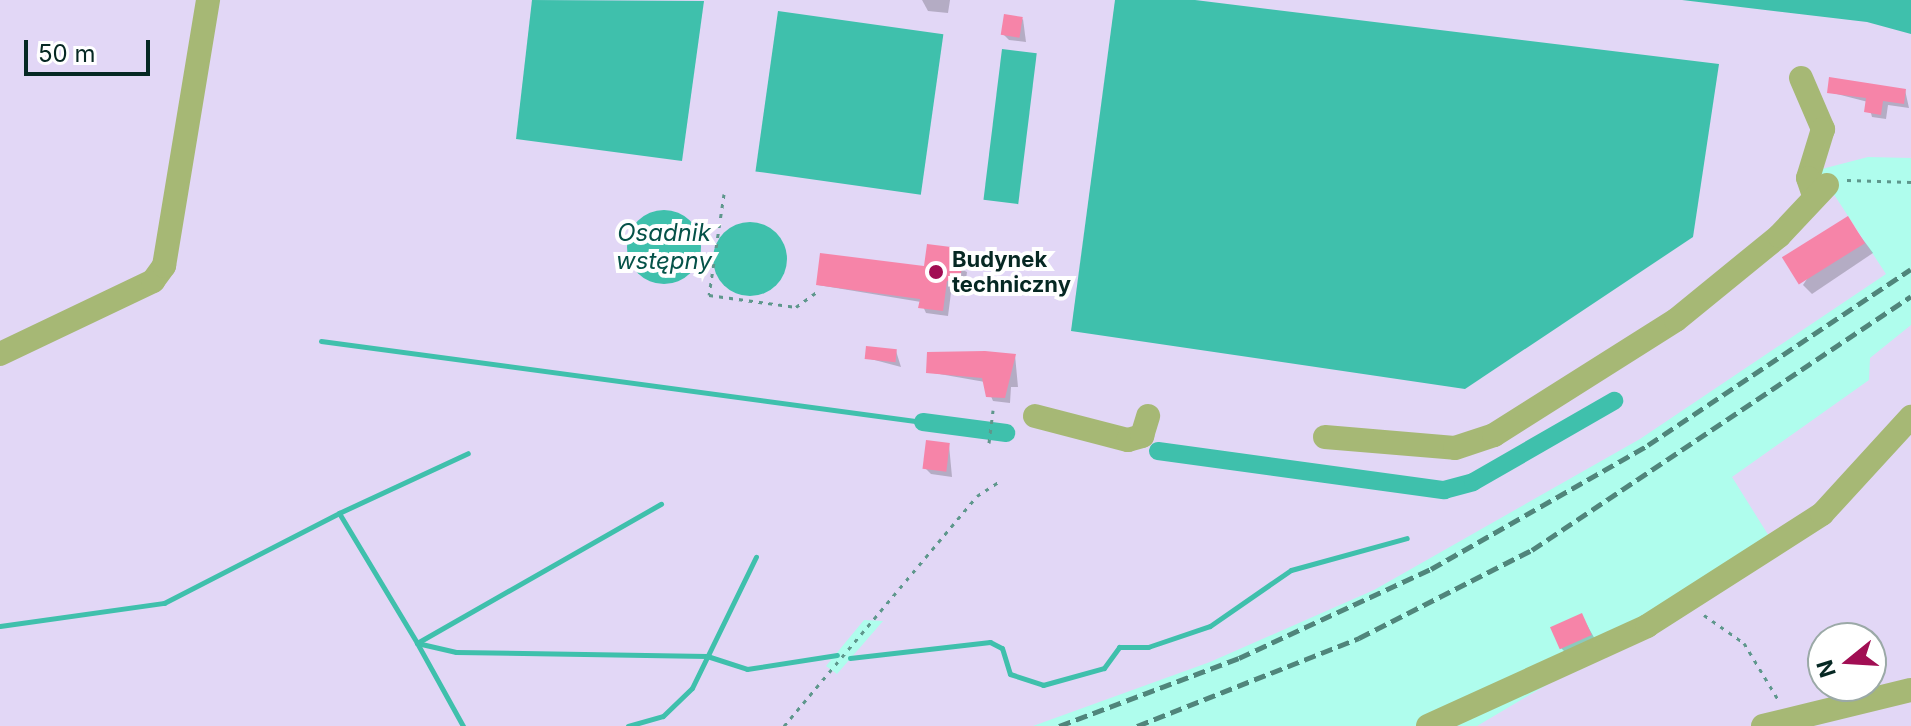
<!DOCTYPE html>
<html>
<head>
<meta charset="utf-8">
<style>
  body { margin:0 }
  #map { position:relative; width:1911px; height:726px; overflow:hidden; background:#affded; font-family:Inter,sans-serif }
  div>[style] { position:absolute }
  .green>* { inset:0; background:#e2d7f6 }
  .water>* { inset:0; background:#3fc0ac; transform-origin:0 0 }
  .round { border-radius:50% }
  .shadow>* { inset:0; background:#0003 }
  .stream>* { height:5px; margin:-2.5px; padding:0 2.5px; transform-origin:2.5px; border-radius:2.5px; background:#3fc0ac }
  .canal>* { height:18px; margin:-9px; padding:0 9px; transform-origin:9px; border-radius:9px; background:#3fc0ac }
  .building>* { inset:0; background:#f684a8; transform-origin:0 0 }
  .path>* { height:3px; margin-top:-1.5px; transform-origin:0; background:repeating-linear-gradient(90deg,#5e978c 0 4px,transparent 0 10px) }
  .minor>* { height:24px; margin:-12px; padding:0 12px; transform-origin:12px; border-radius:12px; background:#a6b875 }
  .rail>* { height:5px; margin-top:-2.5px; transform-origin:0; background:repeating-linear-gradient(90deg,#50857b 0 12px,transparent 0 18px) }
  .dots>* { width:22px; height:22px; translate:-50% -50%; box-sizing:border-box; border:4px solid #fff; border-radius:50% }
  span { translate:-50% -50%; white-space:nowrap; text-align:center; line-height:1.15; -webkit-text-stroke:8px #fff; paint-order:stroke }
  .poi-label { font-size:22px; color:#062823; font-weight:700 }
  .left { translate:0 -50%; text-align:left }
  .water-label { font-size:24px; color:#055248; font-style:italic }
  .north { position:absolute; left:1807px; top:622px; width:80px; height:80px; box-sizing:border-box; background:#fff; border:2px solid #9ba9a7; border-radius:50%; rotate:252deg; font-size:22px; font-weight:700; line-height:32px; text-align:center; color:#062823 }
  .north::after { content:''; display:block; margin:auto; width:28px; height:36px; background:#a10e53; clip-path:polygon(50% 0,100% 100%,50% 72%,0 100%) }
  .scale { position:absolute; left:24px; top:40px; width:126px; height:36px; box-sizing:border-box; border:4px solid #062823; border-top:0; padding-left:10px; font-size:24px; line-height:28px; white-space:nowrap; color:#062823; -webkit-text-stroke:6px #fff; paint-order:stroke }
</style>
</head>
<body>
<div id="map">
  <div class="green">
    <div style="clip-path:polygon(evenodd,0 0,1911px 0,1911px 158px,1868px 157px,1818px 170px,1886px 274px,1640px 439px,1374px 590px,1210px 662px,1033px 726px,0 726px,0 0,864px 620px,883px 621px,837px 674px,826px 666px,864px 620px)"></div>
    <div style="clip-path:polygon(evenodd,1911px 325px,1911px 726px,1477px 726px,1777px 549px,1732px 477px,1869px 380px,1870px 358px,1911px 325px,1823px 638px,1871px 638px,1871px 686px,1823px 686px,1823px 638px)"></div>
  </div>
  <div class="water">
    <div style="clip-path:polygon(532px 0,704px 1px,682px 161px,516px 139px)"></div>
    <div style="clip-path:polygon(1115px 0,1195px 0,1719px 64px,1693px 237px,1465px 389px,1071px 331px)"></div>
    <div style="clip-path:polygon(1682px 0,1911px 0,1911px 34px,1867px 22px)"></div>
    <div style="left:778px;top:11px;width:167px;height:162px;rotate:8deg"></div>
    <div style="left:1002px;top:49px;width:35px;height:152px;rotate:7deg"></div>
    <div class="round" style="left:627px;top:210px;width:74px;height:74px"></div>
    <div class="round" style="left:713px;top:222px;width:74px;height:74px"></div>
  </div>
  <div class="shadow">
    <div style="clip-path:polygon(922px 0,950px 0,948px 13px,928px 11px)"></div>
    <div style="clip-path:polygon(1023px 19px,1026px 42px,1009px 40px,1003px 34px)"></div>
    <div style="clip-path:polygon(1905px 90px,1909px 108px,1888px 105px,1886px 119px,1872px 117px,1868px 102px,1829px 92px)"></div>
    <div style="clip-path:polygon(1847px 218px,1873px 253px,1812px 294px,1803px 285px)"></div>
    <div style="clip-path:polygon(951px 249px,955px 266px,967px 272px,965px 287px,952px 285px,948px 316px,926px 313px,921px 302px,818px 285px,926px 268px)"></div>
    <div style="clip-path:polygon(896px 351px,901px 367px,867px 358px)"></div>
    <div style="clip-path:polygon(1015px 355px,1018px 387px,1011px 387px,1010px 403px,993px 401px,985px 382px,928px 372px)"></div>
    <div style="clip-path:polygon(949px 445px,952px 477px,931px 474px,925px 468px)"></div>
    <div style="clip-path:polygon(1582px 616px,1596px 641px,1567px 654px,1561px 648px)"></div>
  </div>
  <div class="stream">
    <div style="left:321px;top:341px;width:607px;rotate:7.66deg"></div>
    <div style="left:339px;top:513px;width:142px;rotate:-24.9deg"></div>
    <div style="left:0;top:626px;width:166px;rotate:-8deg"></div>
    <div style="left:164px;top:603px;width:197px;rotate:-27.2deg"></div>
    <div style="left:339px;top:513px;width:152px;rotate:59deg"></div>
    <div style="left:417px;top:643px;width:40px;rotate:13deg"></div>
    <div style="left:456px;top:652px;width:251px;rotate:0.9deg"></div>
    <div style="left:707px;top:656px;width:42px;rotate:18deg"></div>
    <div style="left:747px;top:669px;width:91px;rotate:-8.8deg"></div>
    <div style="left:850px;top:658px;width:141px;rotate:-6.5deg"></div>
    <div style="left:990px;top:642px;width:13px;rotate:27deg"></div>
    <div style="left:1002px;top:648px;width:27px;rotate:73deg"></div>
    <div style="left:1010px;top:674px;width:35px;rotate:18deg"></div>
    <div style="left:1043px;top:685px;width:63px;rotate:-15.6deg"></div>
    <div style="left:1104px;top:668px;width:26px;rotate:-54deg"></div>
    <div style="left:1119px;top:647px;width:29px"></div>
    <div style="left:1148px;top:647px;width:65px;rotate:-18.7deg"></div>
    <div style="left:1210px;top:626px;width:98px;rotate:-34.7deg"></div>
    <div style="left:1291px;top:570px;width:120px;rotate:-15.4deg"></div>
    <div style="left:463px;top:726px;width:95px;rotate:-119deg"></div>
    <div style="left:417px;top:643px;width:281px;rotate:-29.7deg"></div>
    <div style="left:628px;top:726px;width:36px;rotate:-16deg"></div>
    <div style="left:663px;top:716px;width:40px;rotate:-44deg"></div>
    <div style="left:692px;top:688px;width:146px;rotate:-64deg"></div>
  </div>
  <div class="canal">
    <div style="left:923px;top:422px;width:84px;rotate:7.5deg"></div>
    <div style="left:1158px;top:451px;width:289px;rotate:7.8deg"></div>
    <div style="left:1444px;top:490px;width:30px;rotate:-15deg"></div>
    <div style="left:1473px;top:482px;width:163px;rotate:-29.9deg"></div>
  </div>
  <div class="building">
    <div style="left:1004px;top:14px;width:19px;height:21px;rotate:9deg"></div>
    <div style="clip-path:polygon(1829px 77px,1906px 89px,1904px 104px,1883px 101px,1881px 115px,1864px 112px,1866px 98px,1827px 93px)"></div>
    <div style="left:1848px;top:216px;width:32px;height:78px;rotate:58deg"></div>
    <div style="clip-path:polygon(927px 244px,951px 247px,950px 263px,962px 265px,960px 282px,947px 281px,943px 311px,918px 308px,920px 299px,816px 285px,820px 253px,924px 266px)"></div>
    <div style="left:866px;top:346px;width:31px;height:13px;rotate:6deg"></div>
    <div style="clip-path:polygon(985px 351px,1016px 354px,1005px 398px,986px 397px,982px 378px,926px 373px,927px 352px)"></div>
    <div style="left:926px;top:440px;width:24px;height:29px;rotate:7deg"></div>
    <div style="left:1582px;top:613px;width:24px;height:35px;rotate:66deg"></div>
  </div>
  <div class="path">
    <div style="left:1847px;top:180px;width:64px;rotate:1.8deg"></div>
    <div style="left:724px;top:194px;width:102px;rotate:98.4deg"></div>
    <div style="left:709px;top:295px;width:88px;rotate:7.9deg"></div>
    <div style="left:796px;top:307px;width:26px;rotate:-36deg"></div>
    <div style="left:989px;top:443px;width:33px;rotate:-83deg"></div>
    <div style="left:1704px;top:615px;width:49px;rotate:35deg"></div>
    <div style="left:1744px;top:643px;width:68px;rotate:58.9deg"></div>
    <div style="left:784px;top:726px;width:300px;rotate:-50deg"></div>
    <div style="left:977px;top:496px;width:27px;rotate:-33deg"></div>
  </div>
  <div class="minor">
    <div style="left:1801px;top:78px;width:56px;rotate:66.7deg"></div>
    <div style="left:1823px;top:129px;width:51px;rotate:107deg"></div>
    <div style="left:1808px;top:178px;width:18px;rotate:71deg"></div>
    <div style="left:0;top:354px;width:170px;rotate:-25.5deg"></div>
    <div style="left:153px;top:281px;width:19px;rotate:-54deg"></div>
    <div style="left:164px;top:266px;width:270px;rotate:-80.6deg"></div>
    <div style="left:1035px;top:416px;width:96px;rotate:14.5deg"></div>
    <div style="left:1128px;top:440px;width:15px;rotate:-16deg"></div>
    <div style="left:1142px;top:436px;width:21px;rotate:-73deg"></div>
    <div style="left:1325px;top:437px;width:130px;rotate:4.8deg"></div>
    <div style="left:1455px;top:448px;width:41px;rotate:-18.4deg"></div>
    <div style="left:1494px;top:435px;width:215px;rotate:-32.3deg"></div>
    <div style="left:1676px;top:320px;width:133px;rotate:-39.2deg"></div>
    <div style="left:1779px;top:236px;width:70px;rotate:-46.7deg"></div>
    <div style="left:1428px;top:726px;width:241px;rotate:-24.5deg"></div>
    <div style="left:1647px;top:626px;width:208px;rotate:-32.6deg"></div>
    <div style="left:1822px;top:514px;width:132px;rotate:-47.5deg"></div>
    <div style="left:1763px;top:726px;width:152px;rotate:-13.7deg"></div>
  </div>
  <div class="rail">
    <div style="left:1059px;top:726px;width:192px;rotate:-20.7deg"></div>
    <div style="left:1239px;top:658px;width:212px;rotate:-24.9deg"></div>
    <div style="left:1431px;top:569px;width:250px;rotate:-29.7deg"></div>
    <div style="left:1648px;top:445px;width:316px;rotate:-33.8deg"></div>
    <div style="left:1137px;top:726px;width:239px;rotate:-21.6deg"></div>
    <div style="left:1359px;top:638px;width:194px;rotate:-27deg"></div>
    <div style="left:1532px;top:550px;width:456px;rotate:-33.8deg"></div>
  </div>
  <div class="dots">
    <div style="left:936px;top:272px;background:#a10e53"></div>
  </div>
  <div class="poi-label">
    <span class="left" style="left:952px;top:272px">Budynek<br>techniczny</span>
  </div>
  <div class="water-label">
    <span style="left:664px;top:247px">Osadnik<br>wstępny</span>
  </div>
  <div class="north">N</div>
  <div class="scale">50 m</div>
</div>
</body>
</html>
